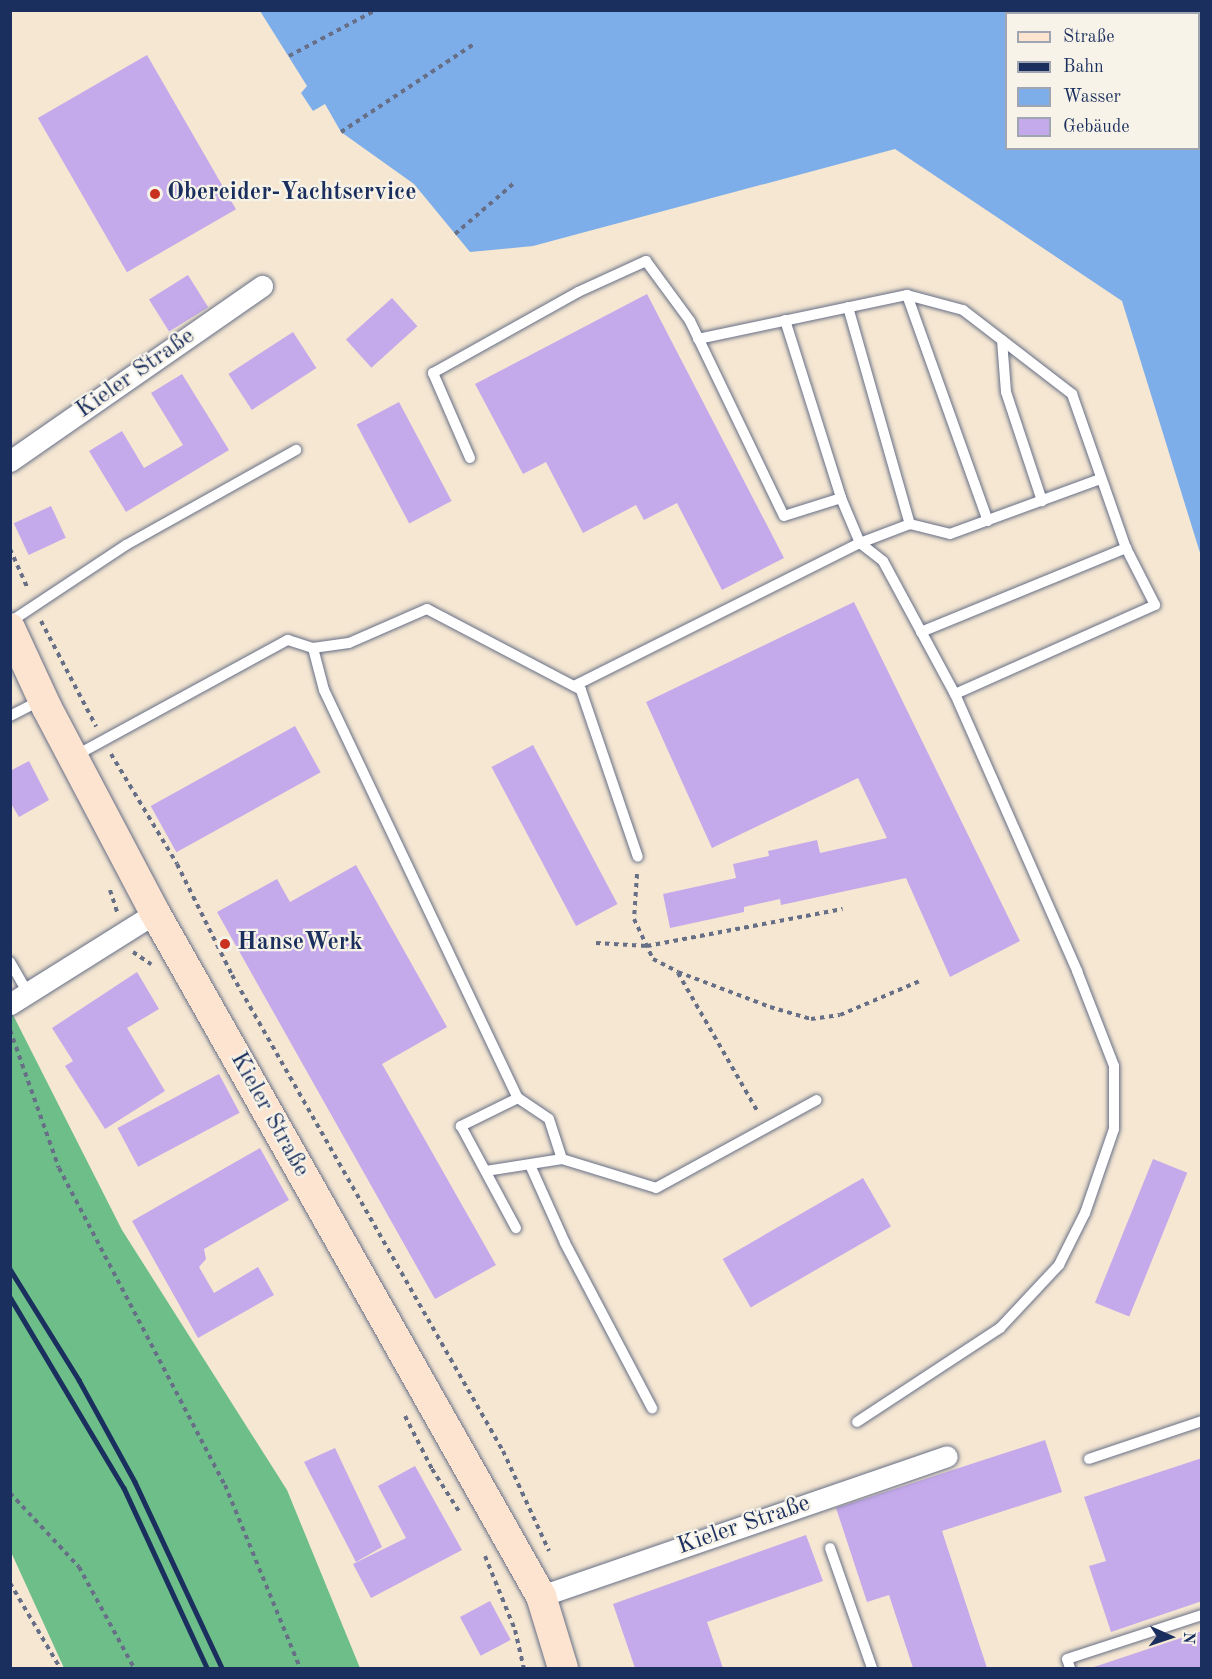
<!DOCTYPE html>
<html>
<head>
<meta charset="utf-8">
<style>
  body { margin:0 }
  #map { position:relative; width:1212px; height:1679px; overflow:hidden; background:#f5e7d2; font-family:"Old Standard TT",serif }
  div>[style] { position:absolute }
  .forest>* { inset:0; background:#6ebe8a }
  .water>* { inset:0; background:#7eaee9 }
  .building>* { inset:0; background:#c4aaeb; transform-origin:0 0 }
  .path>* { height:4px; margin-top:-2px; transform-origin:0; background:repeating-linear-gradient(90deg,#676f87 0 4.5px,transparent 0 9px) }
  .roads { filter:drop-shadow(0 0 2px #676f87) drop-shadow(0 0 2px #676f87) }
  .lane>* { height:10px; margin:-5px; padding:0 5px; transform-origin:5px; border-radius:5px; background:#fff }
  .street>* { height:21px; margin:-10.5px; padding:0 10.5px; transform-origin:10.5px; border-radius:10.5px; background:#fff }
  .secondary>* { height:30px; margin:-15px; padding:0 15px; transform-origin:15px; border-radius:15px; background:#fde4d0 }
  .rail>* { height:4.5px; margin:-2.25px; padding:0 2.25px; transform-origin:2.25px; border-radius:2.25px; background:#1b2f5e }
  .dots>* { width:16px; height:16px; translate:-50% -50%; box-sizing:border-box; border:3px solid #f7f3e8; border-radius:50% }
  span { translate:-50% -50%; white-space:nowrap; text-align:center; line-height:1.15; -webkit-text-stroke:4.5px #f7f3e8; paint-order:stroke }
  .poi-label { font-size:24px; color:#1b2f5e; font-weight:700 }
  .left { translate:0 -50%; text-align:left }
  .street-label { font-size:24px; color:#1b2f5e }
  .frame { position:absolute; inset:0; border:12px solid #1b2f5e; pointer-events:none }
  .legend { position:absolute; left:1005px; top:12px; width:195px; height:138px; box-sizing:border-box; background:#f7f3e8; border:2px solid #9fa5b1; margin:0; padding:8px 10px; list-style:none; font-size:18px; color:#1b2f5e }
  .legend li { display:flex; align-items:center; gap:12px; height:30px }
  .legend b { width:30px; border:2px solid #9fa5b1 }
  .north { position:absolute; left:1140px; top:1607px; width:60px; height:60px; -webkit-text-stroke:4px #f7f3e8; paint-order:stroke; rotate:93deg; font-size:16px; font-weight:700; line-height:24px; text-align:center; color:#1b2f5e }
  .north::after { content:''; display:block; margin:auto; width:21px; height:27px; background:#1b2f5e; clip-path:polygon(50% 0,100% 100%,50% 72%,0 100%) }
</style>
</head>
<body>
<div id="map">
  <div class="forest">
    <div style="clip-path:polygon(10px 1009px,122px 1230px,287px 1490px,360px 1668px,64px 1668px,11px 1552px)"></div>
  </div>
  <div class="water">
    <div style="clip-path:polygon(evenodd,260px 11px,1201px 11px,1201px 556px,1122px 301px,895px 149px,533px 246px,470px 252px,414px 184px,341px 132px,325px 104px,313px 111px,301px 93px,307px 86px,260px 11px,1006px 14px,1198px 14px,1198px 148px,1006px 148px,1006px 14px)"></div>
  </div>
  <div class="building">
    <div style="left:147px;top:55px;width:178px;height:126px;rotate:60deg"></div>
    <div style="left:188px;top:275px;width:38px;height:46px;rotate:58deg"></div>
    <div style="clip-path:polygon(647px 294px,784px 558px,722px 590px,677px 503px,644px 520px,636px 505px,583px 533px,546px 462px,523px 474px,475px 384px)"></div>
    <div style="left:392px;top:298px;width:38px;height:62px;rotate:48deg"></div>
    <div style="left:293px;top:332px;width:43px;height:77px;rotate:57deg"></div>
    <div style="clip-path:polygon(182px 374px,229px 450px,126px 512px,89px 451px,122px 431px,144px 468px,183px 445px,151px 393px)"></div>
    <div style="left:399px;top:402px;width:112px;height:48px;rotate:62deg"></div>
    <div style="left:51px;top:506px;width:35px;height:41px;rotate:65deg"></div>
    <div style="clip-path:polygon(854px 602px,1020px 941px,950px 977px,906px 878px,781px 905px,780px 899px,744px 907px,744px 912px,670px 928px,663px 894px,736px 878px,733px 864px,769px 856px,768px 851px,817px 840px,820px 853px,887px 838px,858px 778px,712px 848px,646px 702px)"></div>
    <div style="left:295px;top:726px;width:53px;height:165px;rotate:61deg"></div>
    <div style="left:533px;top:745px;width:180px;height:47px;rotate:62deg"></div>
    <div style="clip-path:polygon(29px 761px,49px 800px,19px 817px,10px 802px,10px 771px)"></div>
    <div style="clip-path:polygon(356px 865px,447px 1027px,382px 1064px,496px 1265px,435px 1299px,217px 912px,277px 879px,290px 902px)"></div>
    <div style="clip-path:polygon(137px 972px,159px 1009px,127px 1028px,165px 1091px,105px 1129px,65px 1066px,73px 1061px,52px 1028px)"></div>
    <div style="left:219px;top:1074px;width:44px;height:115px;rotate:62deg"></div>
    <div style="clip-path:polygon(260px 1148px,289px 1200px,204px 1249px,206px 1259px,199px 1267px,214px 1293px,258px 1267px,274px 1295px,198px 1338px,132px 1221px)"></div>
    <div style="left:1153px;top:1159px;width:37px;height:155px;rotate:22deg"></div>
    <div style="left:863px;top:1178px;width:56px;height:162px;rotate:60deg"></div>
    <div style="clip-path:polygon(1045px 1440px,1062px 1492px,942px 1531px,987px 1668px,913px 1668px,889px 1595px,867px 1602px,836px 1508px)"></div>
    <div style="clip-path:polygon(335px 1448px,382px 1547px,356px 1562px,304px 1462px)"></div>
    <div style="clip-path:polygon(1202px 1458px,1202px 1601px,1111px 1632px,1089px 1566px,1106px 1561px,1084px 1497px)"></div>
    <div style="clip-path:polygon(415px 1466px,462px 1550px,371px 1598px,353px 1564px,406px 1538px,378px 1486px)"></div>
    <div style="clip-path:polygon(806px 1535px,823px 1581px,707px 1622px,723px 1668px,635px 1668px,613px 1604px)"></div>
    <div style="left:490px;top:1601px;width:44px;height:34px;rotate:62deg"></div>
    <div style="clip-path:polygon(1202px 1631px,1202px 1668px,1091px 1668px)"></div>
  </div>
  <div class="path">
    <div style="left:289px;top:56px;width:98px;rotate:-27.9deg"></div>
    <div style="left:341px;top:132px;width:159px;rotate:-33.5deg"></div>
    <div style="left:455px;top:234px;width:78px;rotate:-40.8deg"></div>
    <div style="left:10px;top:549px;width:44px;rotate:65.8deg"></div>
    <div style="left:41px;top:621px;width:119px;rotate:62.4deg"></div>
    <div style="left:111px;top:754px;width:128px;rotate:59deg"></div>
    <div style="left:177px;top:864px;width:124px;rotate:63.6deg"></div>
    <div style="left:232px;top:975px;width:548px;rotate:60.35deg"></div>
    <div style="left:503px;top:1451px;width:110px;rotate:65.3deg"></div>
    <div style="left:637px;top:874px;width:45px;rotate:93.8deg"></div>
    <div style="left:634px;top:919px;width:44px;rotate:64.6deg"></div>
    <div style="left:653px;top:959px;width:28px;rotate:27deg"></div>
    <div style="left:678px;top:972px;width:98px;rotate:20.8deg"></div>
    <div style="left:770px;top:1007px;width:43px;rotate:16.3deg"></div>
    <div style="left:811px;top:1019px;width:29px;rotate:-8deg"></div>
    <div style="left:840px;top:1015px;width:89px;rotate:-23.1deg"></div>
    <div style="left:110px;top:890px;width:23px;rotate:72deg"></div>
    <div style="left:596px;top:943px;width:51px;rotate:3.4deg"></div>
    <div style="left:647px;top:946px;width:199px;rotate:-10.7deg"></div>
    <div style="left:133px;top:952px;width:22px;rotate:34deg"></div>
    <div style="left:678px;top:973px;width:160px;rotate:60.1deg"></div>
    <div style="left:10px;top:1030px;width:146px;rotate:70.5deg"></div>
    <div style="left:59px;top:1168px;width:358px;rotate:62.4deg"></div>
    <div style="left:225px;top:1485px;width:198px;rotate:67.7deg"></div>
    <div style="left:405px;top:1416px;width:59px;rotate:63deg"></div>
    <div style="left:432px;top:1469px;width:52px;rotate:57.5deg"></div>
    <div style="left:10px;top:1493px;width:101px;rotate:47deg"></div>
    <div style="left:79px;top:1567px;width:115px;rotate:61.4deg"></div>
    <div style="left:485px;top:1556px;width:80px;rotate:67.9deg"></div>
    <div style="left:515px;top:1630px;width:39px;rotate:77deg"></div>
    <div style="left:10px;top:1583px;width:99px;rotate:59.5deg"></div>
  </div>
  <div class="roads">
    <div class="lane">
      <div style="left:907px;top:295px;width:240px;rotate:70.3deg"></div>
      <div style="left:848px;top:307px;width:226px;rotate:74.1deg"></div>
      <div style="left:785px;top:320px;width:187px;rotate:72.5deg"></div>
      <div style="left:698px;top:339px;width:214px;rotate:-11.9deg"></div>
      <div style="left:907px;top:295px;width:58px;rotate:15deg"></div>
      <div style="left:963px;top:310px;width:138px;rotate:37.6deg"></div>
      <div style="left:1072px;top:394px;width:163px;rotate:70.7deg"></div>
      <div style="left:1126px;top:548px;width:64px;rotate:63deg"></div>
      <div style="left:1155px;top:605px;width:219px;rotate:156deg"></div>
      <div style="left:1002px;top:340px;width:52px;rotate:85.6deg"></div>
      <div style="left:1006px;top:392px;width:115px;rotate:71.7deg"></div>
      <div style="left:470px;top:458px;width:93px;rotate:-113.5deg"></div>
      <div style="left:433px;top:373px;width:166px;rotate:-29.2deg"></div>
      <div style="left:578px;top:292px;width:75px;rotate:-24.5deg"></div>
      <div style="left:646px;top:261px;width:74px;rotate:53.7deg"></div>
      <div style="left:690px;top:321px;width:216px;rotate:64.3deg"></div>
      <div style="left:784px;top:516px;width:60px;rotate:-17.5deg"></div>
      <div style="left:841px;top:498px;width:49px;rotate:67.1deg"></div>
      <div style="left:860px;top:543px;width:53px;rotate:-20.8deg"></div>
      <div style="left:910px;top:524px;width:41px;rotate:14deg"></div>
      <div style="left:950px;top:534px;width:160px;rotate:-20.1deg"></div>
      <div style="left:10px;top:622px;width:139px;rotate:-33.6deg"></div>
      <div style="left:126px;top:545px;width:195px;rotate:-29.2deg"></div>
      <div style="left:921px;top:632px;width:222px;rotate:-22.3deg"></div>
      <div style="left:313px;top:648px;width:43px;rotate:75.3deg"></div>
      <div style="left:324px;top:690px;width:452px;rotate:64.6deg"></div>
      <div style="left:518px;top:1098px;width:64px;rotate:153.8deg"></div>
      <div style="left:461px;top:1126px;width:116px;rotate:61.7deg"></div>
      <div style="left:574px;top:686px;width:320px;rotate:-26.6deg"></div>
      <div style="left:860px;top:543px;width:29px;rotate:38deg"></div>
      <div style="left:883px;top:561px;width:151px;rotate:61.6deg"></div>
      <div style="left:955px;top:694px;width:303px;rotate:66.2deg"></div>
      <div style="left:1077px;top:971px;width:102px;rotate:68.7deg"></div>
      <div style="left:1114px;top:1066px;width:63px;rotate:90deg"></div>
      <div style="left:1114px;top:1129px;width:89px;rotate:109deg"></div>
      <div style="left:1085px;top:1213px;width:58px;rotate:116.6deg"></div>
      <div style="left:1059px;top:1265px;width:86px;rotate:133.1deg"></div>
      <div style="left:1000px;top:1328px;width:171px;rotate:146.7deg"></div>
      <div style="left:10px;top:716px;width:34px;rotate:-27deg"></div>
      <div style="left:73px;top:757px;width:245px;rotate:-28.6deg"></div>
      <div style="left:288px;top:640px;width:26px;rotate:18deg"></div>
      <div style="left:313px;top:648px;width:36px;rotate:-8deg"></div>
      <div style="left:349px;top:643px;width:85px;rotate:-23.6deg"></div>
      <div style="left:427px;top:609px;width:174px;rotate:27.7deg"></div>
      <div style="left:581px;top:690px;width:176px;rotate:71.2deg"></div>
      <div style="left:10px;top:962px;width:36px;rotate:60deg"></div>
      <div style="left:518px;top:1098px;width:37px;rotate:34deg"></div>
      <div style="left:549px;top:1119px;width:42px;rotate:72deg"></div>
      <div style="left:562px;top:1159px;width:98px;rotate:17.1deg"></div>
      <div style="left:656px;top:1188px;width:183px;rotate:-28.7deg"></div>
      <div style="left:530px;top:1165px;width:85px;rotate:65.8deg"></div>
      <div style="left:565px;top:1243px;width:187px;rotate:62.2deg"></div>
      <div style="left:486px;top:1171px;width:77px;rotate:-9deg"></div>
      <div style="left:1089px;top:1459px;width:119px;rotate:-18.6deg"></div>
      <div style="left:830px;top:1548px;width:127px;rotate:70.7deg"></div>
      <div style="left:1070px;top:1668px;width:9px;rotate:-108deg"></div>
      <div style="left:1067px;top:1659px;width:142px;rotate:-18.1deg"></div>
    </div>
    <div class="street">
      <div style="left:10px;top:461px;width:307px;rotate:-34.8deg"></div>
      <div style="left:10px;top:1004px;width:171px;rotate:-32.1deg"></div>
      <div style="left:541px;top:1596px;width:429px;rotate:-19deg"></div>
    </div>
    <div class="secondary">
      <div style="left:10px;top:628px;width:88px;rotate:65.2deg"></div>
      <div style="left:47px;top:708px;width:232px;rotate:62.2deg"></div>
      <div style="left:155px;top:913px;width:785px;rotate:60.53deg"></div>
      <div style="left:541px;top:1596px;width:75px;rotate:73deg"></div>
    </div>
  </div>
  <div class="rail">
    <div style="left:10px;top:1269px;width:131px;rotate:58.1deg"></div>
    <div style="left:79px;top:1380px;width:116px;rotate:61.2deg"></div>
    <div style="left:135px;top:1482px;width:205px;rotate:64.9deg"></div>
    <div style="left:10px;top:1297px;width:222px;rotate:59.2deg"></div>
    <div style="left:124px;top:1488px;width:198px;rotate:65.2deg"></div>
  </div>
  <div class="dots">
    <div style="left:155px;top:194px;background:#c8321e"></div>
    <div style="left:225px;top:944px;background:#c8321e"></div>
  </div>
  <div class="poi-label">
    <span class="left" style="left:167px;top:194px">Obereider-Yachtservice</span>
    <span class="left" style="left:237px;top:944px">HanseWerk</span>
  </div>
  <div class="street-label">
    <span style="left:136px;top:374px;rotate:-35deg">Kieler Straße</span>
    <span style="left:269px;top:1115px;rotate:61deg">Kieler Straße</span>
    <span style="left:744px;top:1526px;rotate:-19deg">Kieler Straße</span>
  </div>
  <div class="frame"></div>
  <ul class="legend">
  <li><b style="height:8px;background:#fde4d0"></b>Straße</li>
  <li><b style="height:8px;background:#1b2f5e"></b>Bahn</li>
  <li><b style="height:16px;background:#7eaee9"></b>Wasser</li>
  <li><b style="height:16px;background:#c4aaeb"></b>Gebäude</li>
  </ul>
  <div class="north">N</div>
</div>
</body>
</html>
